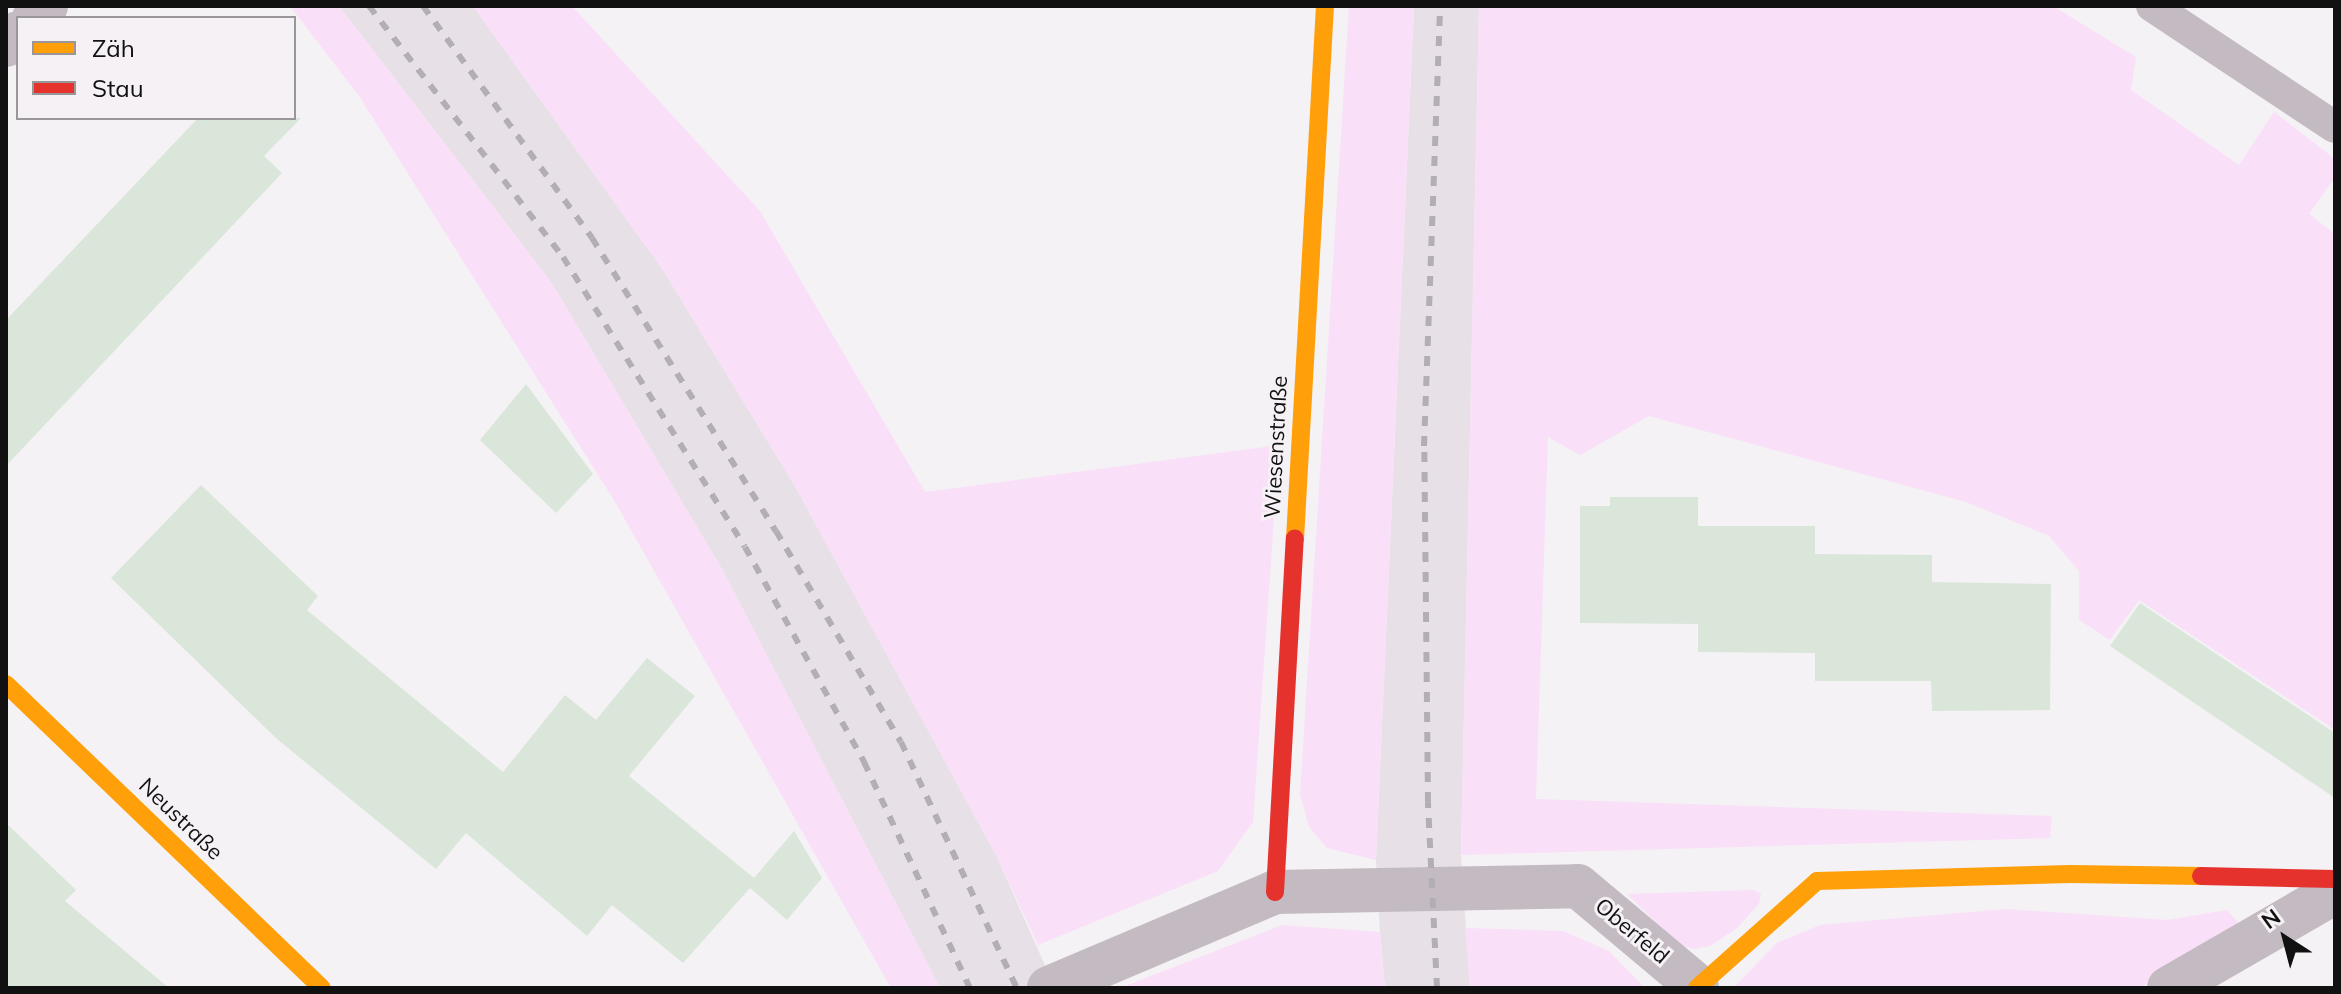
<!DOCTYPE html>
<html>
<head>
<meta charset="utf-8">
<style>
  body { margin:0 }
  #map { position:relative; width:2341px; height:994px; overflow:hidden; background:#f4f2f4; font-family:Mulish,sans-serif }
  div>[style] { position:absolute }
  .built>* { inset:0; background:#e7e1e7 }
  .green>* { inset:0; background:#fadff8 }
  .building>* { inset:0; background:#dbe6db }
  .lane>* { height:32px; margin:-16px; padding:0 16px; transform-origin:16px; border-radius:16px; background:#c3bac2 }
  .street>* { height:44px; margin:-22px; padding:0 22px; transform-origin:22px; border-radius:22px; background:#c3bac2 }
  .slow>* { height:18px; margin:-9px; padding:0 9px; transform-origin:9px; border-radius:9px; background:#ff9f0a }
  .jam>* { height:18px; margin:-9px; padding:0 9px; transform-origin:9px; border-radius:9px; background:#e5322d }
  .rail>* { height:6px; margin-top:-3px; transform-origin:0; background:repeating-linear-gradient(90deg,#b3aeb3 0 10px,transparent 0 20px) }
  span { translate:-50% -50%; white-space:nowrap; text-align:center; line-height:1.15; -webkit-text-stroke:6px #f5f1f5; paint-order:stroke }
  .street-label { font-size:22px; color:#121112 }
  .frame { position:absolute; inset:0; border:8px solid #121112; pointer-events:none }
  .legend { position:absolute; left:16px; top:16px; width:280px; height:104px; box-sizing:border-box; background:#f5f1f5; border:2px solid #9a979a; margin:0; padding:10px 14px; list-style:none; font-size:24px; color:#121112 }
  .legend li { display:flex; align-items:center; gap:16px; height:40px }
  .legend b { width:40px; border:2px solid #9a979a }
  .north { position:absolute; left:2245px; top:898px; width:80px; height:80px; -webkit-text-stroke:6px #f5f1f5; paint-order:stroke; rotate:324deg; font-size:22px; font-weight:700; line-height:32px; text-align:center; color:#121112 }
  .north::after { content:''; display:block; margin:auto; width:28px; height:36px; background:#121112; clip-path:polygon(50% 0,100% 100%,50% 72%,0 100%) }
</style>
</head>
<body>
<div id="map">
  <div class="built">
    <div style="clip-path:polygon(339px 6px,473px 6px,663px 270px,796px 488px,997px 857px,1055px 988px,940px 988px,722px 569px,551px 282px)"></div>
    <div style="clip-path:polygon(1414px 6px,1479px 6px,1461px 855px,1470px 988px,1385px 988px,1380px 932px,1376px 860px)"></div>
  </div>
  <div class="green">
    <div style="clip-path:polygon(290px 6px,339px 6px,551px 282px,722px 569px,939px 986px,891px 988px,615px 502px,359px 96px)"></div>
    <div style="clip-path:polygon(473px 6px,572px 6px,760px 211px,925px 492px,1279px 445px,1253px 822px,1218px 871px,1038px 945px,997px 857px,796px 488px,663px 270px)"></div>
    <div style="clip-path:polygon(1349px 6px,1414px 6px,1376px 860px,1327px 848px,1309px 827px,1300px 794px)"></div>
    <div style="clip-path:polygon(1479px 6px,2053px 6px,2136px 57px,2131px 90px,2239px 165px,2274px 112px,2335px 159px,2335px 177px,2309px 214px,2335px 234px,2335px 730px,2139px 600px,2110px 640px,2079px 620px,2079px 571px,2049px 536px,1966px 502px,1649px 416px,1580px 455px,1548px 437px,1536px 799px,2052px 816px,2050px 838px,1461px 855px)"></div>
    <div style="clip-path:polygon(1754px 890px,1761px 894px,1759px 904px,1737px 928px,1710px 946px,1694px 949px,1679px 945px,1627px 894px)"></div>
    <div style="clip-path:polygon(2005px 909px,2167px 920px,2227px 910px,2238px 922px,2233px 934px,2139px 988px,1733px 988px,1777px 943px,1820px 925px)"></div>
    <div style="clip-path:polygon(1282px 925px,1380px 932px,1385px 988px,1120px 988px)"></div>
    <div style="clip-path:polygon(1465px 928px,1563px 931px,1609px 951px,1645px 988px,1470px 988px)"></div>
  </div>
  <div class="building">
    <div style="clip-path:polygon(198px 118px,301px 118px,264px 156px,282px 173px,6px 466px,6px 320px)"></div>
    <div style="clip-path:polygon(526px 384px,593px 474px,556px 513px,480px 440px)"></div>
    <div style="clip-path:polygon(201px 485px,318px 596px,307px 610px,503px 772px,565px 695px,596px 720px,647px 658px,695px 696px,629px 776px,754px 878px,794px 831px,822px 878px,787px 920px,750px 888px,683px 963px,612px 905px,587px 936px,466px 833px,436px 869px,277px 739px,111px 578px)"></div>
    <div style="clip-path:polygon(1610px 497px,1698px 497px,1698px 526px,1815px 526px,1815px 554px,1932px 555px,1932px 582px,2051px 584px,2050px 710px,1932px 711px,1931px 681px,1815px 681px,1815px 653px,1698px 652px,1698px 624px,1580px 623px,1580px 506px,1610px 506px)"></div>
    <div style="clip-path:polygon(2140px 603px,2335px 733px,2335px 798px,2110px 646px)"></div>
    <div style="clip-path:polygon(6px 823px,76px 890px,65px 901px,169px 988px,6px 988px)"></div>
  </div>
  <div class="lane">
    <div style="left:2152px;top:6px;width:219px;rotate:33.5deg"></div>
  </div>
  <div class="street">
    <div style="left:34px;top:18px;width:17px;rotate:-45deg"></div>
    <div style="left:6px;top:45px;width:17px;rotate:-45deg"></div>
    <div style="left:1049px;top:988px;width:246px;rotate:-23deg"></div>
    <div style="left:1275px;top:892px;width:303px;rotate:-1.1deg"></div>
    <div style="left:1578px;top:886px;width:155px;rotate:40deg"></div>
    <div style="left:2169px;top:988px;width:192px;rotate:-30deg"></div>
  </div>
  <div class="slow">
    <div style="left:1295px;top:539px;width:534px;rotate:-86.78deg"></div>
    <div style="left:6px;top:684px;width:438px;rotate:43.9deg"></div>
    <div style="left:1697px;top:988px;width:161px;rotate:-41.7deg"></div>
    <div style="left:1817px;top:881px;width:254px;rotate:-1.6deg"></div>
    <div style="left:2071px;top:874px;width:130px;rotate:0.9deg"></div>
  </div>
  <div class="jam">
    <div style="left:2201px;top:876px;width:134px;rotate:1.3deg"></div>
    <div style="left:1275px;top:892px;width:354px;rotate:-86.8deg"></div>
  </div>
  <div class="rail">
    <div style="left:369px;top:6px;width:317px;rotate:52.3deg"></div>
    <div style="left:563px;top:257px;width:342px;rotate:57.9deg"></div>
    <div style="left:745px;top:547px;width:246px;rotate:61deg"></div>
    <div style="left:864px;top:762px;width:250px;rotate:64.9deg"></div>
    <div style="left:423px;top:6px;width:287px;rotate:53.9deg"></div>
    <div style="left:592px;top:238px;width:346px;rotate:57.9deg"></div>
    <div style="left:776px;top:531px;width:245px;rotate:59.4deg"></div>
    <div style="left:901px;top:742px;width:272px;rotate:64.8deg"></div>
    <div style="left:1437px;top:988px;width:186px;rotate:-92.8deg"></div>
    <div style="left:1428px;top:802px;width:356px;rotate:-90.6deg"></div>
    <div style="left:1424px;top:446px;width:440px;rotate:-87.9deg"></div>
  </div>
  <div class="street-label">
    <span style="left:1276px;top:447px;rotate:-87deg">Wiesenstraße</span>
    <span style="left:181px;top:819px;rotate:44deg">Neustraße</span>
    <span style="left:1632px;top:931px;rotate:40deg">Oberfeld</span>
  </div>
  <div class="frame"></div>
  <ul class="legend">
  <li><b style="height:10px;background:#ff9f0a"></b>Zäh</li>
  <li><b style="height:10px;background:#e5322d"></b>Stau</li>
  </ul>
  <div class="north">N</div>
</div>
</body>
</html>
